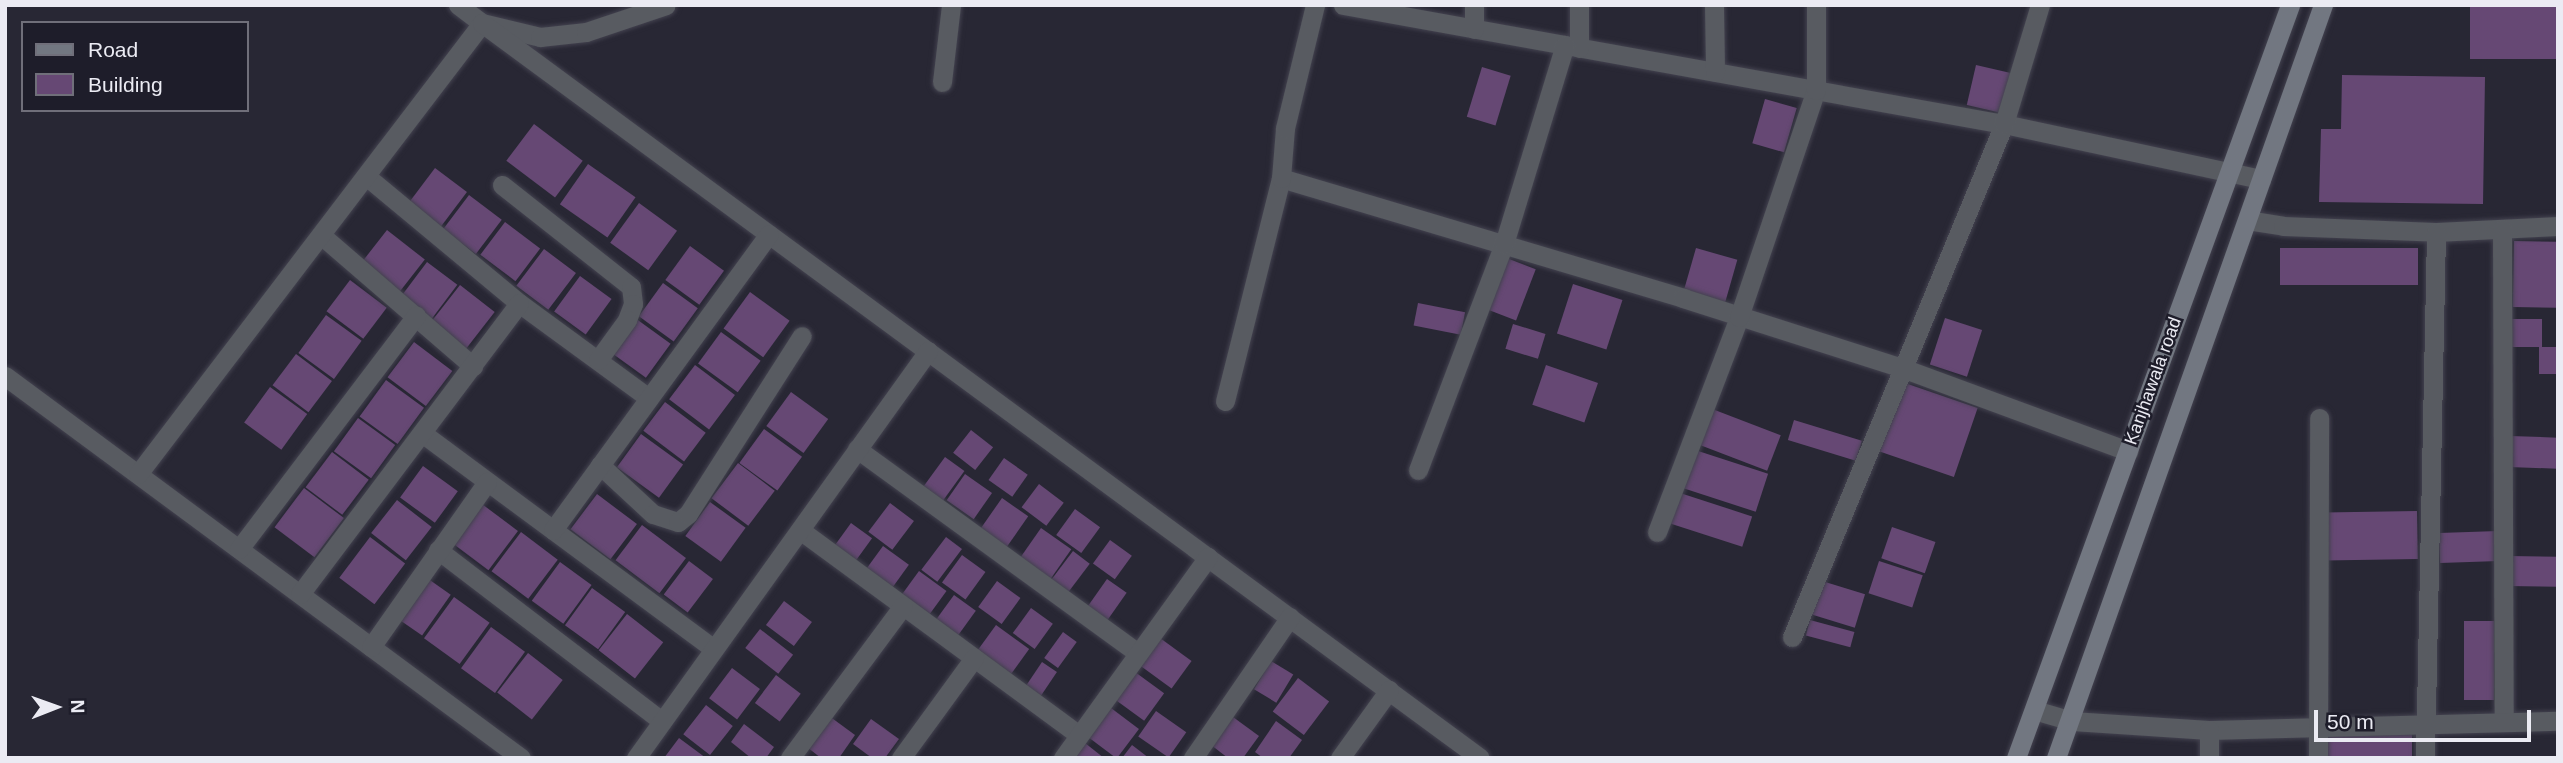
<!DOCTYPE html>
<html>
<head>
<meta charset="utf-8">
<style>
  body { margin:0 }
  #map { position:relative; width:2563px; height:763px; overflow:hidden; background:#282734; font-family:Arial,sans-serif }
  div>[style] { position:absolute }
  .building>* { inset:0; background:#664874; transform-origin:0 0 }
  .roads { filter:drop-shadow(0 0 2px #43424f) drop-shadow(0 0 2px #43424f) }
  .minor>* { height:19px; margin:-9.5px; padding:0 9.5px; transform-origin:9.5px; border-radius:9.5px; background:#585b61 }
  .secondary>* { height:19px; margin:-9.5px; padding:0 9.5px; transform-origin:9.5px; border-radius:9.5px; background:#727781 }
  span { translate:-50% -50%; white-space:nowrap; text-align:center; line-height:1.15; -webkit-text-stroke:5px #1e1d2a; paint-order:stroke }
  .street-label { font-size:18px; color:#ebebf3 }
  .frame { position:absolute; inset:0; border:7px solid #ebebf3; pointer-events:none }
  .legend { position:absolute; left:21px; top:21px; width:228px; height:91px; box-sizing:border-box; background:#1e1d2a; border:2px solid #706f7a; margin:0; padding:9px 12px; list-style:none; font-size:21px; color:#ebebf3 }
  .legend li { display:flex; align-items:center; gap:14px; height:35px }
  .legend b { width:35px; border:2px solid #706f7a }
  .north { position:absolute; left:21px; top:672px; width:70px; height:70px; -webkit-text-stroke:5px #1e1d2a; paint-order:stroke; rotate:89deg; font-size:19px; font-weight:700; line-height:28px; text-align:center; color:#ebebf3 }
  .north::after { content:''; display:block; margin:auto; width:24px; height:32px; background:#ebebf3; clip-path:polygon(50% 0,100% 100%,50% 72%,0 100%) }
  .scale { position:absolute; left:2314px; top:710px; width:217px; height:32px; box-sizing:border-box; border:4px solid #ebebf3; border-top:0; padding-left:9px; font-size:21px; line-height:24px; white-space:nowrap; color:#ebebf3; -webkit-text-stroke:5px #1e1d2a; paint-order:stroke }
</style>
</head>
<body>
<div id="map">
  <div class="building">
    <div style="left:2470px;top:5px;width:88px;height:54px"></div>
    <div style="left:1976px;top:65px;width:40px;height:41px;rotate:13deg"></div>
    <div style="left:1482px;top:67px;width:30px;height:52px;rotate:17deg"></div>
    <div style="clip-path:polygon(2342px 75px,2485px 77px,2483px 204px,2319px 202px,2321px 129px,2341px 129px)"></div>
    <div style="left:1765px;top:99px;width:33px;height:46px;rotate:16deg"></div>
    <div style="left:534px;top:124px;width:61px;height:46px;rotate:37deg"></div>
    <div style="left:588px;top:164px;width:58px;height:49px;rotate:35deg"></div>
    <div style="left:435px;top:168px;width:40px;height:46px;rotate:37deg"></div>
    <div style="left:469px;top:195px;width:41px;height:43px;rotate:37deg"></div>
    <div style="left:639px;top:203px;width:47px;height:49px;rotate:36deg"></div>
    <div style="left:505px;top:222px;width:44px;height:41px;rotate:37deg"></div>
    <div style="left:387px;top:230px;width:48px;height:47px;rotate:38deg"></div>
    <div style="left:2514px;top:241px;width:44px;height:66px;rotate:1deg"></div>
    <div style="left:690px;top:246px;width:42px;height:42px;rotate:36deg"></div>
    <div style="left:1696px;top:248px;width:43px;height:44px;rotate:16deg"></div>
    <div style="left:2418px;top:248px;width:37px;height:138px;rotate:90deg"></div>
    <div style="left:544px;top:249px;width:40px;height:46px;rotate:37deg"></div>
    <div style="left:1504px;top:257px;width:34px;height:55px;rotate:21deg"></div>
    <div style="left:427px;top:262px;width:38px;height:46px;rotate:37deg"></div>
    <div style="left:580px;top:276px;width:39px;height:44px;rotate:36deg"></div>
    <div style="left:350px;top:280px;width:46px;height:39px;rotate:37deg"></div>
    <div style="left:663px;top:283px;width:43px;height:41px;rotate:36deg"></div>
    <div style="left:1573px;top:284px;width:52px;height:52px;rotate:18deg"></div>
    <div style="left:460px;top:285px;width:44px;height:49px;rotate:38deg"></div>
    <div style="left:750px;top:292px;width:49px;height:45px;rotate:36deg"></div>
    <div style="left:1418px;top:303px;width:48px;height:23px;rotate:11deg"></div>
    <div style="left:326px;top:315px;width:44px;height:47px;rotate:36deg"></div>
    <div style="left:635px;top:318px;width:44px;height:42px;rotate:36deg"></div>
    <div style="left:1945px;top:318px;width:39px;height:49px;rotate:18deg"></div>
    <div style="left:2509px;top:319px;width:33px;height:28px"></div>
    <div style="left:1513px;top:324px;width:34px;height:26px;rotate:17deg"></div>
    <div style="left:721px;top:332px;width:49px;height:39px;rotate:36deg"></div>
    <div style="left:414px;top:342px;width:48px;height:44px;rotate:37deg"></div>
    <div style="left:2558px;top:347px;width:27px;height:19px;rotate:90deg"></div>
    <div style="left:296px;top:354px;width:45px;height:39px;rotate:37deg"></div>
    <div style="left:695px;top:365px;width:50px;height:43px;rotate:37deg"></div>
    <div style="left:1546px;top:365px;width:55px;height:42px;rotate:19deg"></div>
    <div style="left:386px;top:380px;width:47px;height:45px;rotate:36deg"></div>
    <div style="left:1902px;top:382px;width:80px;height:73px;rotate:19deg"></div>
    <div style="left:270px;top:387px;width:46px;height:44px;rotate:36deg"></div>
    <div style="left:791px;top:392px;width:46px;height:42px;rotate:36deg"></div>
    <div style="left:665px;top:402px;width:51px;height:36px;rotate:37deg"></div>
    <div style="left:1707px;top:407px;width:79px;height:38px;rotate:21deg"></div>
    <div style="left:358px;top:418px;width:46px;height:41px;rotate:36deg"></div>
    <div style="left:1794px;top:420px;width:71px;height:21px;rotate:17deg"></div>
    <div style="left:764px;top:429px;width:47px;height:42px;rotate:36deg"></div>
    <div style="left:971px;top:430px;width:28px;height:29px;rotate:38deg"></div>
    <div style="left:641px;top:434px;width:52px;height:41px;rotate:36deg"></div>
    <div style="left:2510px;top:436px;width:48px;height:31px;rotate:2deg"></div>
    <div style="left:1692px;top:449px;width:80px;height:40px;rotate:18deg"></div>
    <div style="left:332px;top:452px;width:46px;height:44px;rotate:37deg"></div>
    <div style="left:945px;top:457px;width:24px;height:36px;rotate:36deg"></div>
    <div style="left:1004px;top:458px;width:29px;height:27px;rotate:35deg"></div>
    <div style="left:738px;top:463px;width:46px;height:44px;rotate:37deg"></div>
    <div style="left:423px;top:466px;width:43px;height:39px;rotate:36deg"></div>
    <div style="left:965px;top:474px;width:33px;height:32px;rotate:35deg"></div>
    <div style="left:1039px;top:484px;width:31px;height:29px;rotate:37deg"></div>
    <div style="left:304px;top:488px;width:50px;height:49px;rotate:37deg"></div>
    <div style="left:1677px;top:492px;width:79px;height:32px;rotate:18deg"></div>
    <div style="left:597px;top:494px;width:50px;height:44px;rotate:37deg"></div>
    <div style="left:1002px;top:498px;width:32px;height:39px;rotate:35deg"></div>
    <div style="left:397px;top:500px;width:44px;height:42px;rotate:38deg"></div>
    <div style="left:478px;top:501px;width:50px;height:49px;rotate:37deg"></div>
    <div style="left:710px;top:502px;width:44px;height:42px;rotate:36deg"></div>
    <div style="left:890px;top:503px;width:30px;height:36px;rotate:37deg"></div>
    <div style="left:1075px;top:509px;width:31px;height:32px;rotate:36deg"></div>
    <div style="left:2417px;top:511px;width:48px;height:93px;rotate:89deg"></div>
    <div style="left:851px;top:523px;width:26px;height:32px;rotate:36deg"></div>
    <div style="left:642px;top:525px;width:55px;height:44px;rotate:37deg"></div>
    <div style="left:1892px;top:527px;width:46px;height:33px;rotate:19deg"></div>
    <div style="left:1041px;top:528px;width:37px;height:39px;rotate:35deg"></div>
    <div style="left:2498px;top:531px;width:30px;height:59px;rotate:88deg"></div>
    <div style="left:521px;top:532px;width:46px;height:49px;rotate:37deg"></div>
    <div style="left:370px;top:537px;width:44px;height:51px;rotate:37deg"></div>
    <div style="left:946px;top:537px;width:20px;height:41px;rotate:37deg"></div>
    <div style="left:1110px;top:540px;width:27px;height:29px;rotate:36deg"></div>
    <div style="left:883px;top:546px;width:32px;height:31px;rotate:36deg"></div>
    <div style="left:1073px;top:551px;width:21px;height:38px;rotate:37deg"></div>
    <div style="left:962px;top:555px;width:29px;height:34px;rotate:36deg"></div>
    <div style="left:2508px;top:556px;width:50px;height:30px;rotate:1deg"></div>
    <div style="left:689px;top:561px;width:30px;height:42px;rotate:37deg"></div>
    <div style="left:1879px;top:561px;width:46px;height:34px;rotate:18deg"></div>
    <div style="left:560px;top:562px;width:39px;height:48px;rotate:36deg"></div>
    <div style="left:919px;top:571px;width:34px;height:35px;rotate:36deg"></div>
    <div style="left:427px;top:578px;width:29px;height:50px;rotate:35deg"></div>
    <div style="left:1107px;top:579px;width:24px;height:34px;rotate:35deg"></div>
    <div style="left:997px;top:581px;width:29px;height:32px;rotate:36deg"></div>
    <div style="left:1822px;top:581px;width:45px;height:35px;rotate:17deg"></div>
    <div style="left:592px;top:588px;width:41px;height:46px;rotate:36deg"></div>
    <div style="left:954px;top:595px;width:27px;height:35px;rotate:36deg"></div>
    <div style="left:454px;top:597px;width:44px;height:51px;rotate:36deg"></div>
    <div style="left:784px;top:601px;width:35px;height:30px;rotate:37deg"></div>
    <div style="left:1031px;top:608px;width:27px;height:31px;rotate:36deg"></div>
    <div style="left:627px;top:614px;width:46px;height:46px;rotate:38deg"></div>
    <div style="left:1810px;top:620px;width:46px;height:16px;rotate:15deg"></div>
    <div style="left:2464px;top:621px;width:30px;height:79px"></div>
    <div style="left:996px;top:625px;width:41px;height:38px;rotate:36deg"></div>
    <div style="left:491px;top:627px;width:42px;height:51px;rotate:36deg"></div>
    <div style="left:760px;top:629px;width:42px;height:24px;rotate:38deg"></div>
    <div style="left:1063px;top:632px;width:17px;height:32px;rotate:36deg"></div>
    <div style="left:1160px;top:638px;width:39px;height:34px;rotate:36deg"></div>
    <div style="left:528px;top:653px;width:44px;height:50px;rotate:38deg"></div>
    <div style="left:1271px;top:661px;width:26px;height:33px;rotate:31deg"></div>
    <div style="left:1042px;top:662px;width:18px;height:34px;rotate:34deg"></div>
    <div style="left:732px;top:668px;width:35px;height:38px;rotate:37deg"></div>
    <div style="left:1135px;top:672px;width:36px;height:34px;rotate:36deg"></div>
    <div style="left:776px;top:675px;width:31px;height:35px;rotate:37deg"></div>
    <div style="left:1298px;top:678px;width:39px;height:42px;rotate:37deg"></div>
    <div style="left:706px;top:705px;width:34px;height:37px;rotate:38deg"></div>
    <div style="left:1111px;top:708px;width:35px;height:37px;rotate:37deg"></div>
    <div style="left:1156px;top:711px;width:37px;height:31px;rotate:35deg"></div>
    <div style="clip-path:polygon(825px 713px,855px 735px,839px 758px,821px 758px,803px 744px)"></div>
    <div style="clip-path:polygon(1233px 717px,1259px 736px,1243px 758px,1228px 758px,1211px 745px)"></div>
    <div style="clip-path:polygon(871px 719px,899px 739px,885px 758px,872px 758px,853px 744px)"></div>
    <div style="clip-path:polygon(1276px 721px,1302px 740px,1289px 758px,1263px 758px,1255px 752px)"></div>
    <div style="clip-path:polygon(744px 724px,774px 747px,766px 758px,751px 758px,731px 742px)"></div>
    <div style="left:2321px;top:733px;width:91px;height:25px"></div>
    <div style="clip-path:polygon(679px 738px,706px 758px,664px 758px)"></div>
    <div style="clip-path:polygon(1085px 743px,1104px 758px,1074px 758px)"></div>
    <div style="clip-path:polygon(1132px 745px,1149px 758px,1122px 758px)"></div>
  </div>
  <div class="roads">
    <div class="minor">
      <div style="left:458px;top:5px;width:30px;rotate:37deg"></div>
      <div style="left:482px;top:23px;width:60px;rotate:13.6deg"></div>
      <div style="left:540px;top:37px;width:46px;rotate:-6.2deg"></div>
      <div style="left:586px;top:32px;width:84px;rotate:-18.6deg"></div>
      <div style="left:1343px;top:5px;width:672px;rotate:10.21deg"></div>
      <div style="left:2004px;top:124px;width:263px;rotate:12.1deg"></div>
      <div style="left:1714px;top:5px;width:67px;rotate:89.1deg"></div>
      <div style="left:1474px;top:29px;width:24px;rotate:-90deg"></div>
      <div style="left:1579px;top:48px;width:43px;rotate:-90deg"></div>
      <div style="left:942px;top:82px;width:78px;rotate:-83.3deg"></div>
      <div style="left:366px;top:176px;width:199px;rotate:39.7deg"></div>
      <div style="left:519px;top:303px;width:161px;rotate:36.2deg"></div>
      <div style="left:1281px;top:178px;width:420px;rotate:16.6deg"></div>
      <div style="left:1683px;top:298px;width:233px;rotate:17.7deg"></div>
      <div style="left:1905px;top:369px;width:238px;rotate:20.2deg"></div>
      <div style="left:502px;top:185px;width:164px;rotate:38.3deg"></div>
      <div style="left:631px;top:287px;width:17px;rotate:83deg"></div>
      <div style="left:633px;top:304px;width:17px;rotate:111deg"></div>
      <div style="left:627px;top:320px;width:49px;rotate:125.9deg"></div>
      <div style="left:2247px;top:220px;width:36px;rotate:9deg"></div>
      <div style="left:2283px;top:226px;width:153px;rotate:2.2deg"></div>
      <div style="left:2436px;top:232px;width:122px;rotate:-2.8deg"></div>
      <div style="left:2502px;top:229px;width:493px;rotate:89.8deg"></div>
      <div style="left:321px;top:235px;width:201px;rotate:40.8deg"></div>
      <div style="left:5px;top:376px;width:642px;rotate:36.51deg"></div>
      <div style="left:1225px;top:401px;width:230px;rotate:-75.9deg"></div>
      <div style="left:1281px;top:178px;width:50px;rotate:-85.4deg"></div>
      <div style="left:1285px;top:128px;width:127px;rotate:-76.3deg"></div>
      <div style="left:422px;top:433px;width:363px;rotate:36.5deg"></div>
      <div style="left:857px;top:449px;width:347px;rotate:36deg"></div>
      <div style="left:600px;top:465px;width:72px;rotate:42.8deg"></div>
      <div style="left:653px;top:514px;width:26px;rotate:18deg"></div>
      <div style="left:678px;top:522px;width:13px;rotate:-39deg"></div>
      <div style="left:688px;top:514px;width:211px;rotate:-57.4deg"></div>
      <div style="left:1418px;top:470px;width:242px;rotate:-69.2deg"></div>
      <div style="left:1504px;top:244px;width:208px;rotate:-73deg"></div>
      <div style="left:138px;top:474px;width:567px;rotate:-52.67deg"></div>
      <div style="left:482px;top:23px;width:1239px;rotate:36.37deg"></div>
      <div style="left:553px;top:530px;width:366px;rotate:-53.9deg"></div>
      <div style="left:800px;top:530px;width:346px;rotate:36.3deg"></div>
      <div style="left:1657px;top:532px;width:230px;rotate:-69.1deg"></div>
      <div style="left:1739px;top:317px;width:240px;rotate:-71.3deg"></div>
      <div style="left:1816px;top:90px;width:85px;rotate:-90deg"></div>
      <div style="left:239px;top:549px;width:293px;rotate:-52.8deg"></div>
      <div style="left:438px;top:550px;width:282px;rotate:37.4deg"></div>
      <div style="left:300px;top:594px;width:364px;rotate:-53deg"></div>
      <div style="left:1792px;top:637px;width:555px;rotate:-67.55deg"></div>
      <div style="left:2004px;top:124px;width:124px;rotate:-73.2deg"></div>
      <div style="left:371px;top:647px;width:202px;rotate:-54.9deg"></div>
      <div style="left:2034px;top:710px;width:40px;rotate:16deg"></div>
      <div style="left:2072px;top:721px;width:137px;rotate:3.8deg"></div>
      <div style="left:2209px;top:730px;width:349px;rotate:-1.5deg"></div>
      <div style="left:636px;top:758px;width:501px;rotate:-54.34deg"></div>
      <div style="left:790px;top:758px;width:189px;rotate:-53.4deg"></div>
      <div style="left:901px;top:758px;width:124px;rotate:-53.9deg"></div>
      <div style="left:1063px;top:758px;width:248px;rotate:-54.2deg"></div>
      <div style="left:1193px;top:758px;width:171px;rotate:-55.5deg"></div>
      <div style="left:1340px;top:758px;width:84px;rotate:-54.2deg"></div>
      <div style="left:2209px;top:758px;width:28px;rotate:-90deg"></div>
      <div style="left:2318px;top:758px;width:340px;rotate:-89.8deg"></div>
      <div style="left:2425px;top:758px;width:526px;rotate:-88.8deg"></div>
    </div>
    <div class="secondary">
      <div style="left:2016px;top:758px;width:801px;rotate:-70deg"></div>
      <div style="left:2056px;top:758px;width:799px;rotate:-70.48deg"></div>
    </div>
  </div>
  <div class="street-label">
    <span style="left:2153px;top:381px;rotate:-70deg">Kanjhawala road</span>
  </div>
  <div class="frame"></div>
  <ul class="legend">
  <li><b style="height:9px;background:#727781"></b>Road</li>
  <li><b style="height:19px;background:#664874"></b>Building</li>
  </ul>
  <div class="north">N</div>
  <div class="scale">50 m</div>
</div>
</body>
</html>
